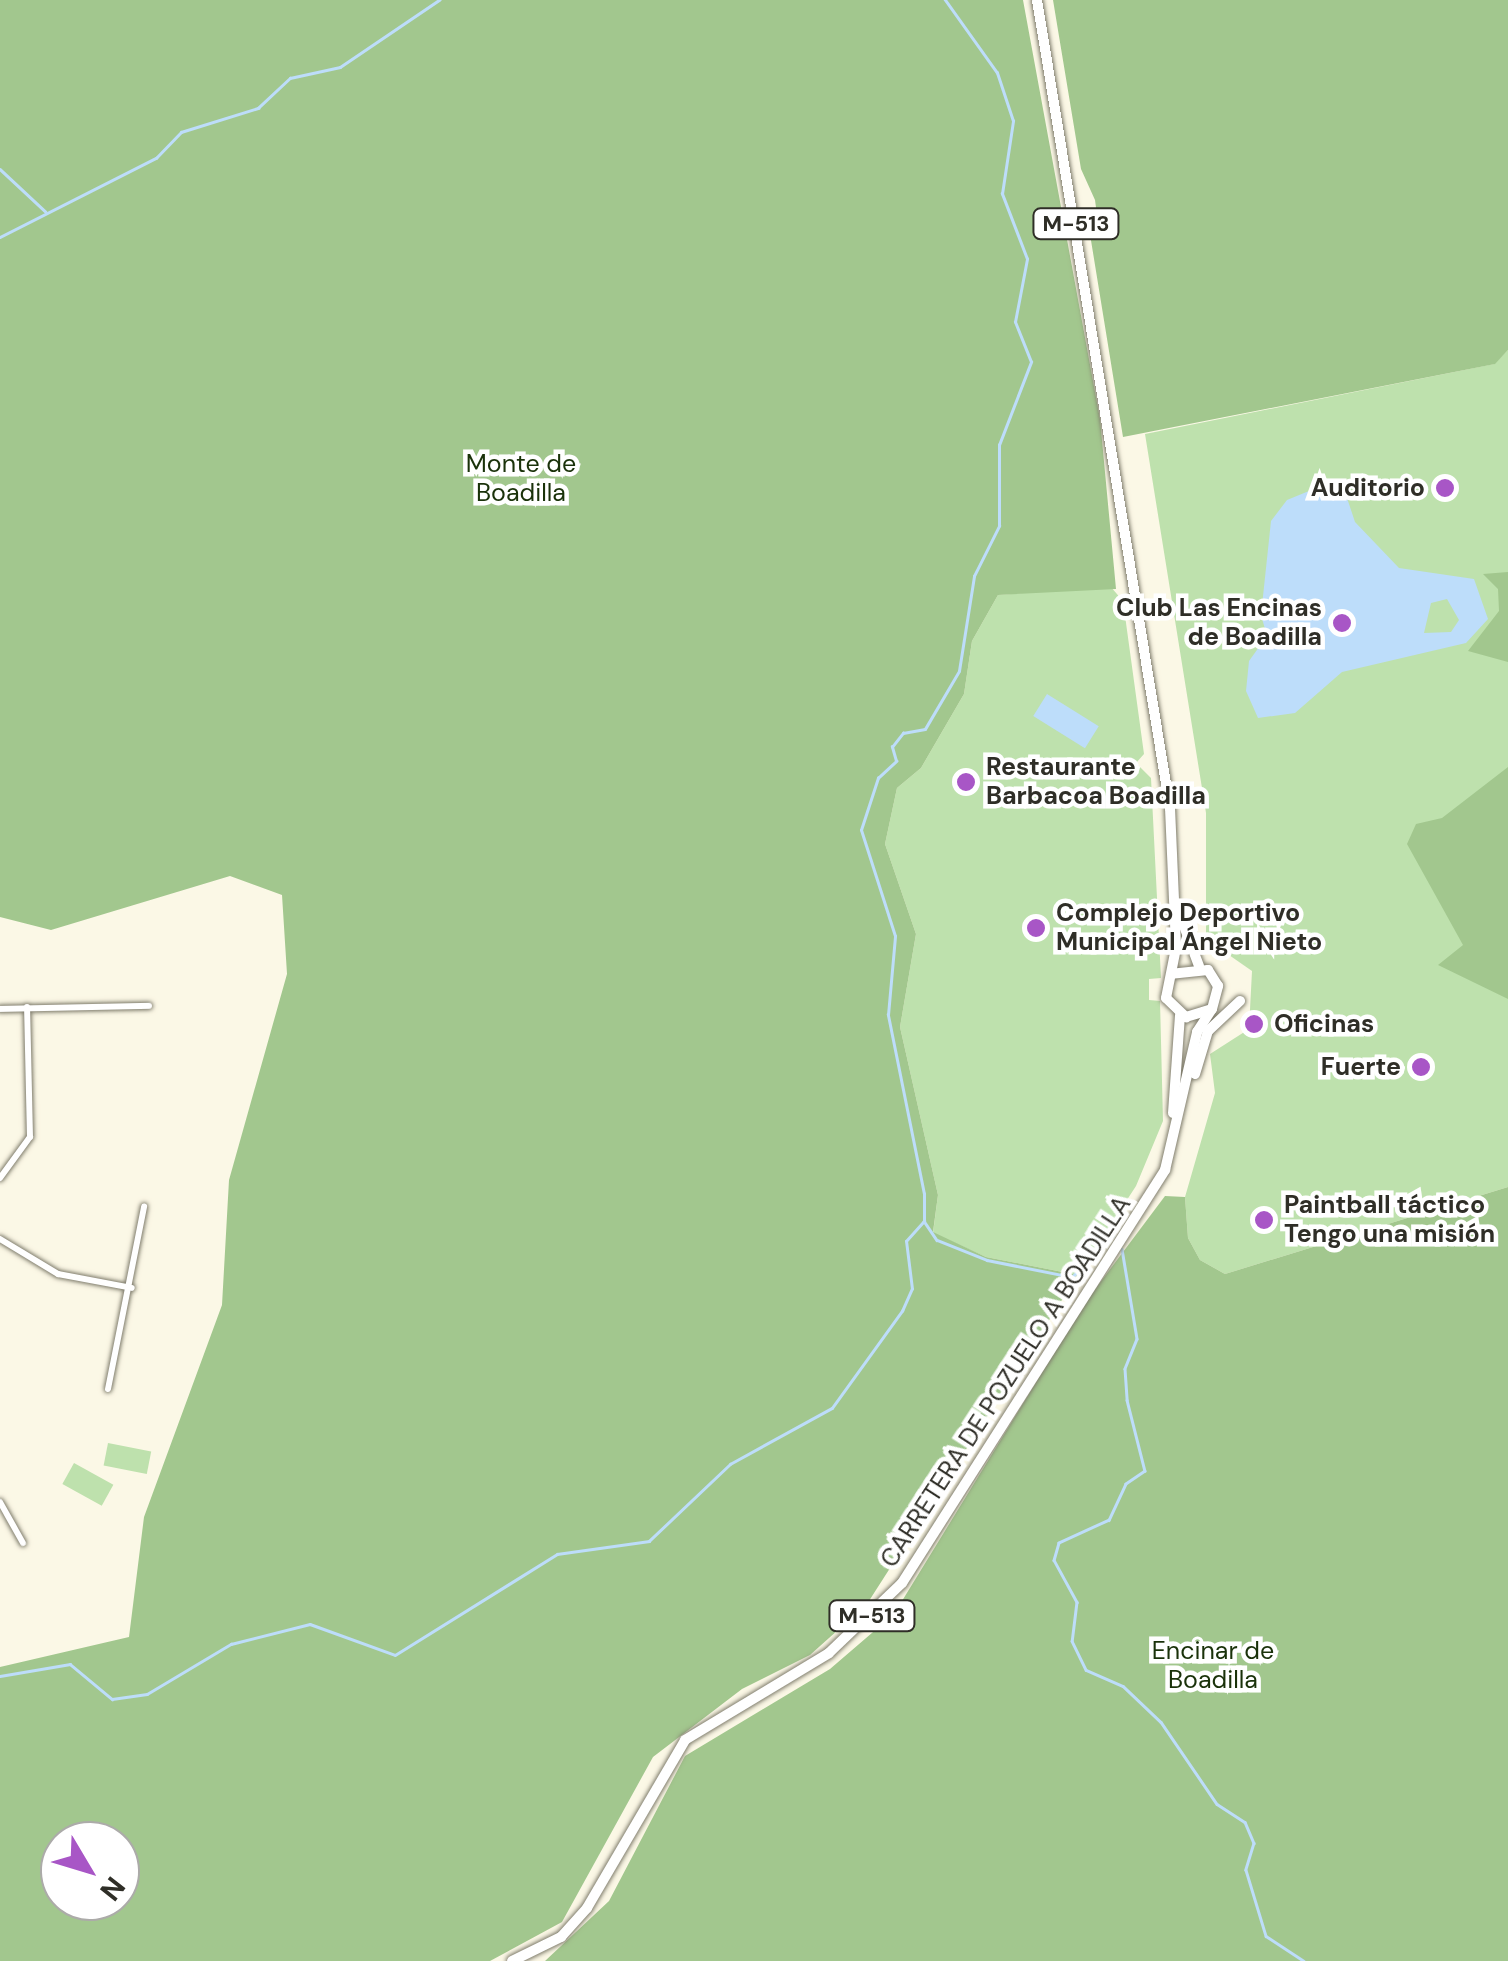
<!DOCTYPE html>
<html>
<head>
<meta charset="utf-8">
<style>
  body { margin:0 }
  #map { position:relative; width:1508px; height:1961px; overflow:hidden; background:#fbf8e6; font-family:"DM Sans",sans-serif }
  div>[style] { position:absolute }
  .green>* { inset:0; background:#bee1ad; transform-origin:0 0 }
  .forest>* { inset:0; background:#a2c78e }
  .water>* { inset:0; background:#bdddfa; transform-origin:0 0 }
  .stream>* { height:2.5px; margin:-1.25px; padding:0 1.25px; transform-origin:1.25px; border-radius:1.25px; background:#bdddfa }
  .roads { filter:drop-shadow(0 0 2px #807d6d) drop-shadow(0 0 2px #807d6d) }
  .street>* { height:6px; margin:-3px; padding:0 3px; transform-origin:3px; border-radius:3px; background:#fff }
  .primary>* { height:10px; margin:-5px; padding:0 5px; transform-origin:5px; border-radius:5px; background:#fff }
  .dots>* { width:28px; height:28px; translate:-50% -50%; box-sizing:border-box; border:5px solid #fff; border-radius:50% }
  span { translate:-50% -50%; white-space:nowrap; text-align:center; line-height:1.15; -webkit-text-stroke:9px #fff; paint-order:stroke }
  .shield-label span { padding:2px 8px; background:#fff; border:2px solid; border-radius:8px; -webkit-text-stroke-width:0 }
  .shield-label { font-size:22px; color:#2f2e27; font-weight:700 }
  .park-label { font-size:25px; color:#1a320a }
  .poi-label { font-size:25px; color:#2f2e27; font-weight:700 }
  .right { translate:-100% -50%; text-align:right }
  .left { translate:0 -50%; text-align:left }
  .street-label { font-size:25px; color:#2f2e27 }
  .north { position:absolute; left:40px; top:1821px; width:100px; height:100px; box-sizing:border-box; background:#fff; border:2px solid #acaba9; border-radius:50%; rotate:128deg; font-size:28px; font-weight:700; line-height:40px; text-align:center; color:#2f2e27 }
  .north::after { content:''; display:block; margin:auto; width:35px; height:45px; background:#a856c6; clip-path:polygon(50% 0,100% 100%,50% 72%,0 100%) }
</style>
</head>
<body>
<div id="map">
  <div class="green">
    <div style="clip-path:polygon(1508px 350px,1508px 1187px,1225px 1274px,1200px 1260px,1188px 1238px,1185px 1197px,1215px 1093px,1210px 1054px,1249px 1029px,1252px 971px,1206px 939px,1206px 813px,1145px 434px,1494px 364px)"></div>
    <div style="clip-path:polygon(1110px 586px,1123px 601px,1144px 754px,1136px 763px,1151px 778px,1161px 978px,1149px 979px,1149px 1000px,1160px 1001px,1163px 1121px,1136px 1186px,1078px 1275px,986px 1257px,933px 1233px,938px 1195px,900px 1027px,916px 934px,885px 844px,897px 788px,921px 768px,964px 694px,972px 641px,998px 595px)"></div>
    <div style="left:108px;top:1443px;width:44px;height:23px;rotate:11deg"></div>
    <div style="left:74px;top:1463px;width:45px;height:24px;rotate:29deg"></div>
  </div>
  <div class="forest">
    <div style="clip-path:polygon(evenodd,0 0,1023px 0,1100px 419px,1116px 589px,998px 595px,972px 641px,964px 694px,921px 768px,897px 788px,885px 844px,916px 934px,900px 1027px,938px 1195px,933px 1232px,986px 1257px,1078px 1275px,867px 1604px,810px 1655px,742px 1689px,653px 1757px,562px 1922px,490px 1961px,0 1961px,0 1667px,129px 1637px,144px 1517px,222px 1305px,229px 1180px,287px 974px,282px 895px,230px 876px,51px 930px,0 917px,0 0,60px 1841px,120px 1841px,120px 1901px,60px 1901px,60px 1841px)"></div>
    <div style="clip-path:polygon(1053px 0,1508px 0,1508px 350px,1495px 364px,1123px 437px,1088px 222px,1097px 215px,1095px 200px,1081px 169px)"></div>
    <div style="clip-path:polygon(1508px 572px,1508px 662px,1468px 651px,1499px 611px,1498px 589px,1483px 574px)"></div>
    <div style="clip-path:polygon(1508px 767px,1508px 999px,1438px 965px,1463px 945px,1407px 844px,1416px 824px,1442px 818px)"></div>
    <div style="clip-path:polygon(1508px 1187px,1508px 1961px,545px 1961px,609px 1901px,685px 1756px,830px 1669px,894px 1614px,1084px 1304px,1165px 1196px,1185px 1197px,1188px 1238px,1200px 1260px,1225px 1274px)"></div>
  </div>
  <div class="water">
    <div style="clip-path:polygon(evenodd,1326px 484px,1343px 486px,1355px 522px,1399px 568px,1474px 579px,1488px 619px,1466px 643px,1342px 672px,1295px 713px,1258px 718px,1246px 691px,1249px 661px,1267px 636px,1261px 615px,1271px 521px,1287px 500px,1326px 484px,1447px 599px,1459px 620px,1451px 632px,1424px 633px,1431px 603px,1447px 599px)"></div>
    <div style="left:1047px;top:694px;width:61px;height:26px;rotate:32deg"></div>
  </div>
  <div class="stream">
    <div style="left:0;top:169px;width:62px;rotate:43deg"></div>
    <div style="left:0;top:237px;width:175px;rotate:-26.9deg"></div>
    <div style="left:156px;top:158px;width:36px;rotate:-46deg"></div>
    <div style="left:181px;top:132px;width:81px;rotate:-17.3deg"></div>
    <div style="left:258px;top:108px;width:44px;rotate:-43.2deg"></div>
    <div style="left:290px;top:78px;width:51px;rotate:-12.4deg"></div>
    <div style="left:340px;top:67px;width:120px;rotate:-34.1deg"></div>
    <div style="left:924px;top:1221px;width:23px;rotate:56deg"></div>
    <div style="left:937px;top:1240px;width:54px;rotate:21.8deg"></div>
    <div style="left:987px;top:1260px;width:87px;rotate:11.3deg"></div>
    <div style="left:1072px;top:1277px;width:58px;rotate:-45deg"></div>
    <div style="left:1122px;top:1249px;width:91px;rotate:80.5deg"></div>
    <div style="left:1137px;top:1339px;width:32px;rotate:112deg"></div>
    <div style="left:1125px;top:1369px;width:31px;rotate:86deg"></div>
    <div style="left:1127px;top:1400px;width:73px;rotate:75.8deg"></div>
    <div style="left:1145px;top:1471px;width:23px;rotate:146deg"></div>
    <div style="left:1126px;top:1484px;width:40px;rotate:115deg"></div>
    <div style="left:1109px;top:1520px;width:55px;rotate:155.3deg"></div>
    <div style="left:1059px;top:1543px;width:18px;rotate:106deg"></div>
    <div style="left:1054px;top:1560px;width:48px;rotate:61.3deg"></div>
    <div style="left:1077px;top:1602px;width:39px;rotate:97deg"></div>
    <div style="left:1072px;top:1641px;width:32px;rotate:64deg"></div>
    <div style="left:1086px;top:1670px;width:40px;rotate:23.4deg"></div>
    <div style="left:1123px;top:1686px;width:52px;rotate:43.5deg"></div>
    <div style="left:1161px;top:1722px;width:99px;rotate:55.7deg"></div>
    <div style="left:1217px;top:1804px;width:33px;rotate:33deg"></div>
    <div style="left:1245px;top:1822px;width:23px;rotate:67deg"></div>
    <div style="left:1254px;top:1843px;width:28px;rotate:107deg"></div>
    <div style="left:1246px;top:1870px;width:69px;rotate:73.1deg"></div>
    <div style="left:1266px;top:1936px;width:45px;rotate:33.3deg"></div>
    <div style="left:0;top:1676px;width:71px;rotate:-9.7deg"></div>
    <div style="left:70px;top:1664px;width:55px;rotate:39.8deg"></div>
    <div style="left:112px;top:1699px;width:35px;rotate:-8deg"></div>
    <div style="left:147px;top:1694px;width:98px;rotate:-30.8deg"></div>
    <div style="left:231px;top:1644px;width:81px;rotate:-14.2deg"></div>
    <div style="left:310px;top:1624px;width:90px;rotate:20deg"></div>
    <div style="left:395px;top:1655px;width:191px;rotate:-31.9deg"></div>
    <div style="left:557px;top:1554px;width:93px;rotate:-8deg"></div>
    <div style="left:649px;top:1541px;width:112px;rotate:-43.5deg"></div>
    <div style="left:730px;top:1464px;width:116px;rotate:-28.8deg"></div>
    <div style="left:832px;top:1408px;width:120px;rotate:-54.2deg"></div>
    <div style="left:902px;top:1311px;width:24px;rotate:-66deg"></div>
    <div style="left:912px;top:1289px;width:48px;rotate:-97.1deg"></div>
    <div style="left:906px;top:1241px;width:27px;rotate:-48deg"></div>
    <div style="left:924px;top:1221px;width:27px;rotate:-90deg"></div>
    <div style="left:924px;top:1194px;width:183px;rotate:-101.4deg"></div>
    <div style="left:888px;top:1015px;width:79px;rotate:-84.9deg"></div>
    <div style="left:895px;top:936px;width:111px;rotate:-107.8deg"></div>
    <div style="left:861px;top:830px;width:55px;rotate:-71.9deg"></div>
    <div style="left:878px;top:778px;width:25px;rotate:-43deg"></div>
    <div style="left:896px;top:761px;width:15px;rotate:-106deg"></div>
    <div style="left:892px;top:747px;width:18px;rotate:-52deg"></div>
    <div style="left:903px;top:733px;width:22px;rotate:-10deg"></div>
    <div style="left:925px;top:729px;width:67px;rotate:-59.6deg"></div>
    <div style="left:959px;top:671px;width:96px;rotate:-81deg"></div>
    <div style="left:974px;top:576px;width:56px;rotate:-63.4deg"></div>
    <div style="left:999px;top:526px;width:81px;rotate:-90deg"></div>
    <div style="left:999px;top:445px;width:89px;rotate:-68.9deg"></div>
    <div style="left:1031px;top:362px;width:43px;rotate:-111.8deg"></div>
    <div style="left:1015px;top:322px;width:64px;rotate:-79.2deg"></div>
    <div style="left:1027px;top:259px;width:70px;rotate:-111deg"></div>
    <div style="left:1002px;top:194px;width:74px;rotate:-81.4deg"></div>
    <div style="left:1013px;top:121px;width:51px;rotate:-108.4deg"></div>
    <div style="left:997px;top:73px;width:90px;rotate:-125.5deg"></div>
  </div>
  <div class="roads">
    <div class="street">
      <div style="left:0;top:1009px;width:149px;rotate:-1.2deg"></div>
      <div style="left:0;top:1178px;width:51px;rotate:-53.8deg"></div>
      <div style="left:30px;top:1137px;width:130px;rotate:-91.3deg"></div>
      <div style="left:0;top:1239px;width:68px;rotate:31.1deg"></div>
      <div style="left:58px;top:1274px;width:75px;rotate:10.7deg"></div>
      <div style="left:108px;top:1389px;width:186px;rotate:-78.8deg"></div>
      <div style="left:0;top:1502px;width:47px;rotate:60.7deg"></div>
    </div>
    <div class="primary">
      <div style="left:1037px;top:0;width:819px;rotate:80.65deg"></div>
      <div style="left:1170px;top:808px;width:140px;rotate:87.5deg"></div>
      <div style="left:1176px;top:948px;width:51px;rotate:101.3deg"></div>
      <div style="left:1166px;top:998px;width:28px;rotate:44deg"></div>
      <div style="left:1186px;top:1017px;width:27px;rotate:-17deg"></div>
      <div style="left:1212px;top:1009px;width:24px;rotate:-75deg"></div>
      <div style="left:1218px;top:986px;width:19px;rotate:-122deg"></div>
      <div style="left:1208px;top:970px;width:36px;rotate:174deg"></div>
      <div style="left:1178px;top:910px;width:60px;rotate:69.4deg"></div>
      <div style="left:1195px;top:1074px;width:45px;rotate:-73.2deg"></div>
      <div style="left:1208px;top:1031px;width:44px;rotate:-43.2deg"></div>
      <div style="left:1173px;top:1113px;width:98px;rotate:-85.9deg"></div>
      <div style="left:512px;top:1961px;width:55px;rotate:-26.1deg"></div>
      <div style="left:561px;top:1937px;width:39px;rotate:-48deg"></div>
      <div style="left:587px;top:1908px;width:194px;rotate:-59.7deg"></div>
      <div style="left:685px;top:1740px;width:168px;rotate:-31.1deg"></div>
      <div style="left:829px;top:1653px;width:101px;rotate:-43.8deg"></div>
      <div style="left:902px;top:1583px;width:490px;rotate:-57.5deg"></div>
      <div style="left:1165px;top:1170px;width:142px;rotate:-76.9deg"></div>
      <div style="left:1197px;top:1032px;width:27px;rotate:-57deg"></div>
    </div>
  </div>
  <div class="dots">
    <div style="left:1445px;top:488px;background:#a856c6"></div>
    <div style="left:1342px;top:623px;background:#a856c6"></div>
    <div style="left:966px;top:782px;background:#a856c6"></div>
    <div style="left:1036px;top:928px;background:#a856c6"></div>
    <div style="left:1254px;top:1024px;background:#a856c6"></div>
    <div style="left:1421px;top:1067px;background:#a856c6"></div>
    <div style="left:1264px;top:1220px;background:#a856c6"></div>
  </div>
  <div class="shield-label">
    <span style="left:1076px;top:224px">M-513</span>
    <span style="left:872px;top:1616px">M-513</span>
  </div>
  <div class="park-label">
    <span style="left:521px;top:479px">Monte de<br>Boadilla</span>
    <span style="left:1213px;top:1666px">Encinar de<br>Boadilla</span>
  </div>
  <div class="poi-label">
    <span class="right" style="left:1425px;top:488px">Auditorio</span>
    <span class="right" style="left:1322px;top:623px">Club Las Encinas<br>de Boadilla</span>
    <span class="left" style="left:986px;top:782px">Restaurante<br>Barbacoa Boadilla</span>
    <span class="left" style="left:1056px;top:928px">Complejo Deportivo<br>Municipal Ángel Nieto</span>
    <span class="left" style="left:1274px;top:1024px">Oficinas</span>
    <span class="right" style="left:1401px;top:1067px">Fuerte</span>
    <span class="left" style="left:1284px;top:1220px">Paintball táctico<br>Tengo una misión</span>
  </div>
  <div class="street-label">
    <span style="left:1006px;top:1382px;rotate:-57deg">CARRETERA DE POZUELO A BOADILLA</span>
  </div>
  <div class="north">N</div>
</div>
</body>
</html>
